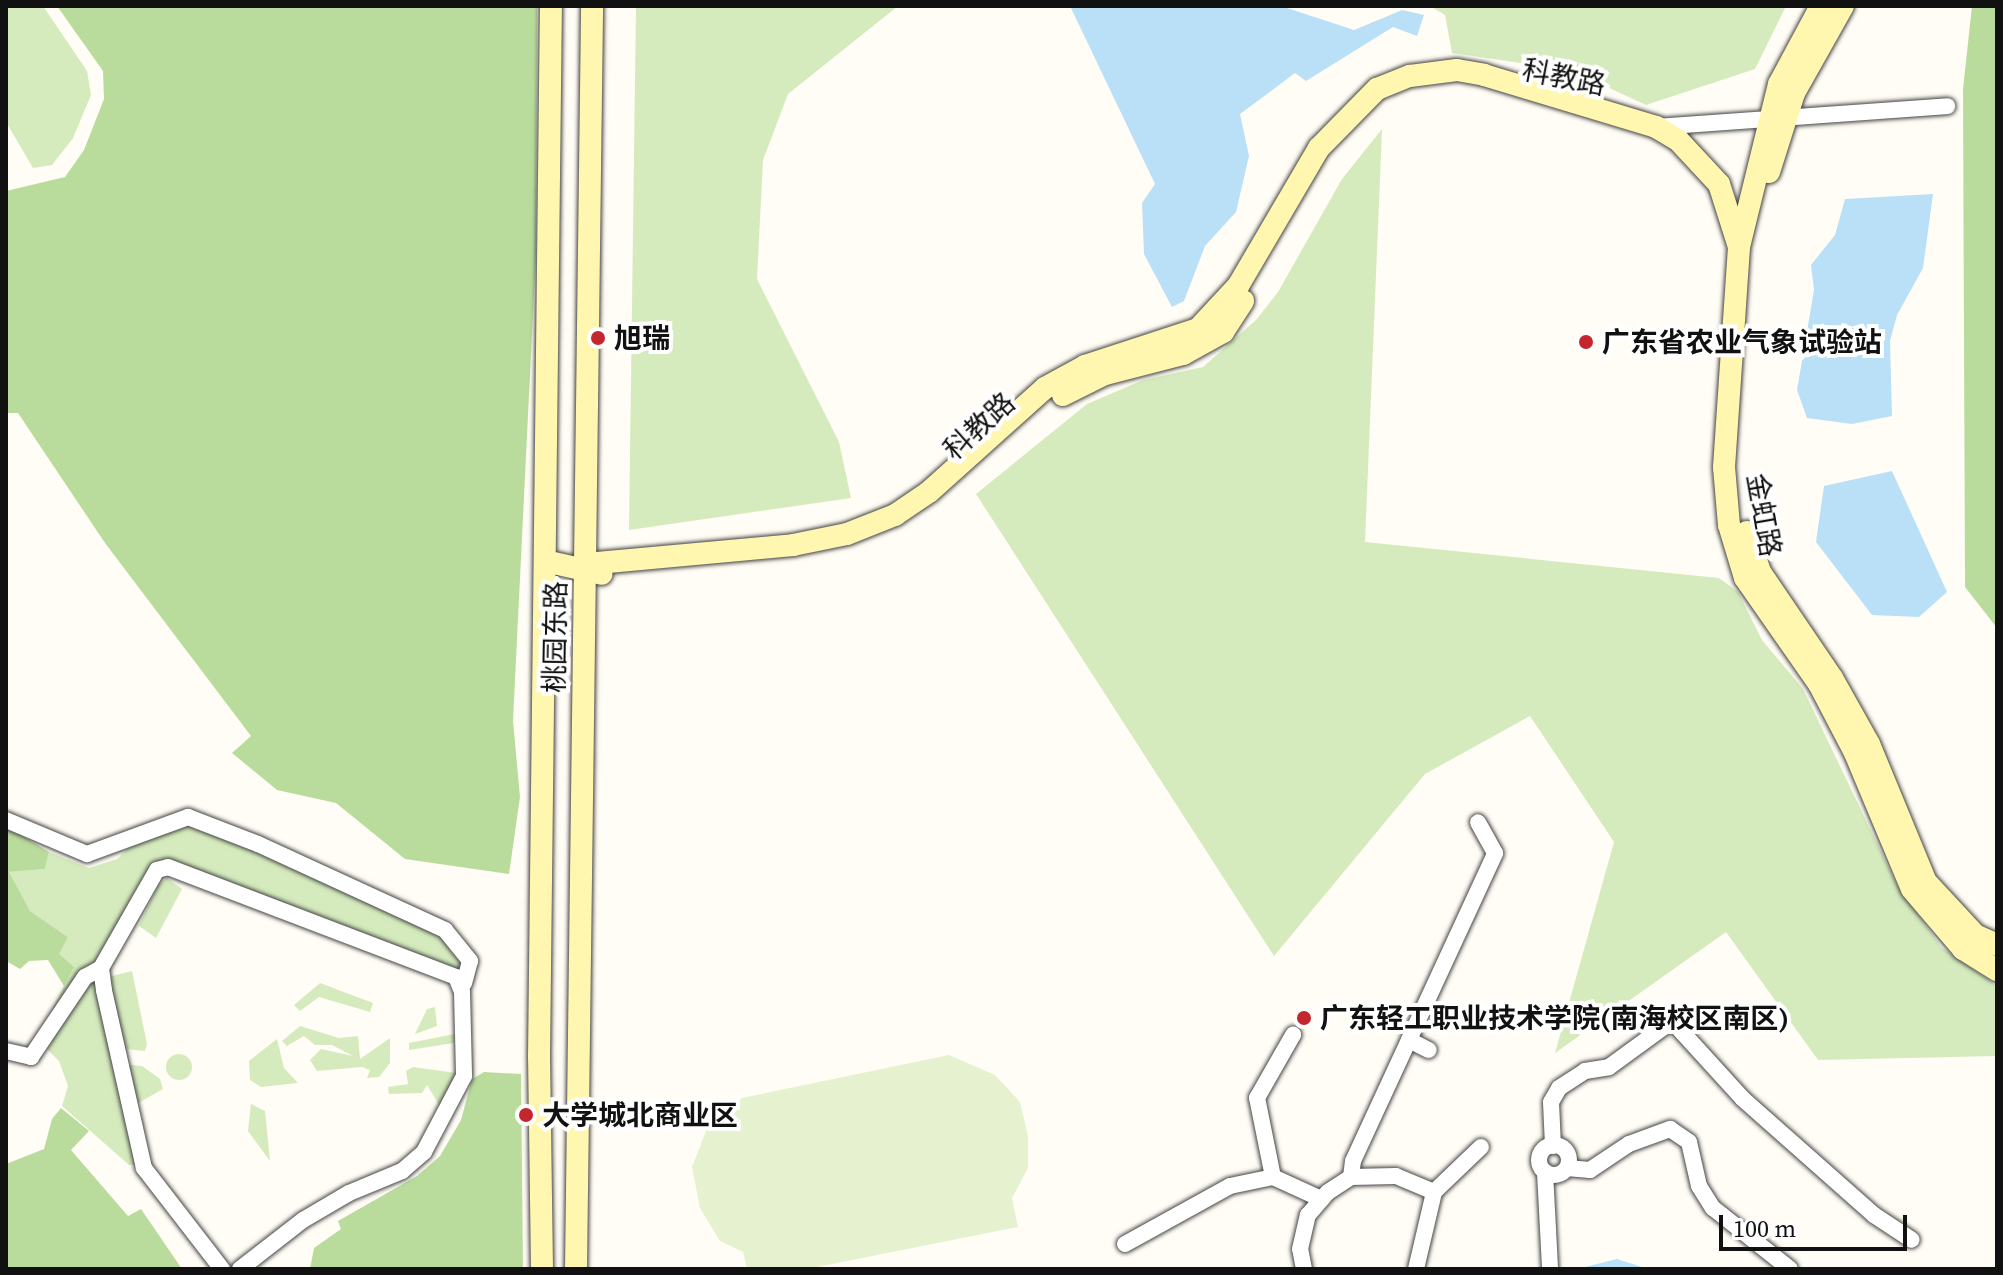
<!DOCTYPE html>
<html>
<head>
<meta charset="utf-8">
<style>
  body { margin:0 }
  #map { position:relative; width:2003px; height:1275px; overflow:hidden; background:#fffdf5; font-family:"Source Serif 4","Noto Sans SC",serif }
  div>[style] { position:absolute }
  .green>* { inset:0; background:#d5ebbd }
  .round { border-radius:50% }
  .forest>* { inset:0; background:#b9dc9c }
  .pitch>* { inset:0; background:#e6f2cf }
  .water>* { inset:0; background:#b9e0f7 }
  .roads { filter:drop-shadow(0 0 2px #444) drop-shadow(0 0 2px #444) }
  .street>* { height:16px; margin:-8px; padding:0 8px; transform-origin:8px; border-radius:8px; background:#fff }
  .street>.ring { margin:-8px; padding:0; box-sizing:content-box; background:none; border:16px solid #fff; border-radius:50% }
  .secondary>* { height:22px; margin:-11px; padding:0 11px; transform-origin:11px; border-radius:11px; background:#fff6b0 }
  .dots>* { width:22px; height:22px; translate:-50% -50%; box-sizing:border-box; border:4px solid #fff; border-radius:50% }
  span { translate:-50% -50%; white-space:nowrap; text-align:center; line-height:1.15; -webkit-text-stroke:8px #fff; paint-order:stroke }
  .street-label { font-size:28px; color:#111 }
  .poi-label { font-size:28px; color:#111; font-weight:700 }
  .left { translate:0 -50%; text-align:left }
  .frame { position:absolute; inset:0; border:8px solid #111; pointer-events:none }
  .scale { position:absolute; left:1719px; top:1215px; width:188px; height:36px; box-sizing:border-box; border:4px solid #111; border-top:0; padding-left:10px; font-size:24px; line-height:28px; white-space:nowrap; color:#111; -webkit-text-stroke:6px #fff; paint-order:stroke }
</style>
</head>
<body>
<div id="map">
  <div class="green">
    <div style="clip-path:polygon(6px 6px,43px 6px,87px 71px,91px 95px,73px 138px,52px 165px,33px 168px,6px 122px)"></div>
    <div style="clip-path:polygon(636px 6px,898px 6px,788px 94px,763px 160px,757px 279px,839px 442px,851px 498px,629px 530px)"></div>
    <div style="clip-path:polygon(1430px 6px,1786px 6px,1755px 69px,1646px 105px,1570px 70px,1452px 53px,1445px 15px)"></div>
    <div style="clip-path:polygon(1382px 129px,1365px 542px,1719px 578px,1738px 592px,1762px 640px,1803px 689px,1897px 885px,1941px 947px,1997px 986px,1997px 1056px,1818px 1060px,1726px 932px,1555px 1053px,1614px 842px,1530px 716px,1425px 774px,1274px 956px,976px 494px,1087px 404px,1143px 380px,1203px 367px,1256px 320px,1278px 292px,1342px 179px)"></div>
    <div style="clip-path:polygon(188px 817px,445px 930px,464px 962px,464px 983px,168px 867px,108px 956px,43px 1028px,73px 968px,58px 954px,68px 937px,30px 911px,8px 872px,45px 869px,49px 852px,89px 868px,117px 859px,137px 840px)"></div>
    <div style="clip-path:polygon(167px 878px,182px 889px,156px 938px,139px 926px,158px 885px)"></div>
    <div style="clip-path:polygon(132px 971px,147px 1044px,145px 1051px,125px 1049px,108px 977px)"></div>
    <div style="clip-path:polygon(94px 974px,139px 1164px,129px 1165px,62px 1106px,68px 1086px,59px 1061px,47px 1049px)"></div>
    <div style="clip-path:polygon(320px 983px,373px 1003px,370px 1012px,319px 997px,300px 1011px,294px 1005px)"></div>
    <div style="clip-path:polygon(435px 1007px,437px 1026px,415px 1034px,427px 1009px)"></div>
    <div style="clip-path:polygon(300px 1026px,339px 1038px,358px 1036px,360px 1059px,390px 1038px,390px 1063px,379px 1077px,367px 1078px,370px 1070px,362px 1067px,317px 1071px,310px 1060px,321px 1049px,353px 1056px,332px 1045px,315px 1045px,304px 1036px,287px 1046px,282px 1041px)"></div>
    <div style="clip-path:polygon(455px 1034px,454px 1043px,409px 1050px,409px 1043px)"></div>
    <div style="clip-path:polygon(277px 1039px,284px 1068px,298px 1083px,261px 1087px,250px 1080px,249px 1061px)"></div>
    <div class="round" style="left:166px;top:1054px;width:26px;height:26px"></div>
    <div style="clip-path:polygon(131px 1065px,142px 1066px,160px 1079px,163px 1089px,133px 1106px,125px 1068px)"></div>
    <div style="clip-path:polygon(413px 1067px,456px 1073px,441px 1108px,427px 1085px,422px 1093px,389px 1094px,388px 1087px,408px 1084px,406px 1071px)"></div>
    <div style="clip-path:polygon(251px 1104px,265px 1111px,270px 1161px,248px 1131px)"></div>
  </div>
  <div class="forest">
    <div style="clip-path:polygon(57px 6px,537px 6px,536px 252px,513px 721px,520px 797px,509px 874px,405px 859px,336px 803px,277px 790px,232px 753px,251px 736px,105px 543px,18px 413px,6px 413px,6px 191px,65px 177px,84px 150px,104px 99px,103px 71px)"></div>
    <div style="clip-path:polygon(1972px 6px,1997px 6px,1997px 628px,1965px 587px,1963px 89px)"></div>
    <div style="clip-path:polygon(6px 826px,49px 852px,45px 869px,9px 872px,30px 911px,68px 937px,59px 954px,74px 967px,64px 986px,48px 960px,29px 961px,20px 969px,6px 961px)"></div>
    <div style="clip-path:polygon(484px 1072px,521px 1074px,523px 1269px,310px 1269px,314px 1248px,341px 1229px,338px 1221px,417px 1176px,440px 1156px,461px 1120px,472px 1079px)"></div>
    <div style="clip-path:polygon(61px 1108px,89px 1131px,71px 1150px,128px 1216px,141px 1209px,182px 1269px,6px 1269px,6px 1164px,44px 1149px,52px 1119px)"></div>
  </div>
  <div class="pitch">
    <div style="clip-path:polygon(949px 1055px,995px 1075px,1020px 1102px,1028px 1136px,1028px 1168px,1012px 1198px,1018px 1227px,807px 1269px,747px 1269px,743px 1252px,720px 1241px,700px 1208px,692px 1167px,706px 1131px,742px 1098px)"></div>
  </div>
  <div class="water">
    <div style="clip-path:polygon(1070px 6px,1281px 6px,1354px 30px,1402px 10px,1424px 15px,1417px 36px,1393px 27px,1306px 81px,1295px 73px,1240px 114px,1249px 156px,1236px 212px,1205px 246px,1184px 301px,1172px 307px,1144px 254px,1142px 203px,1155px 184px)"></div>
    <div style="clip-path:polygon(1933px 194px,1923px 268px,1897px 315px,1890px 341px,1892px 416px,1852px 424px,1807px 418px,1797px 390px,1814px 290px,1811px 265px,1835px 235px,1845px 199px)"></div>
    <div style="clip-path:polygon(1892px 471px,1947px 592px,1919px 617px,1872px 615px,1816px 542px,1824px 486px)"></div>
    <div style="clip-path:polygon(1617px 1259px,1648px 1269px,1581px 1269px,1581px 1268px)"></div>
  </div>
  <div class="roads">
    <div class="street">
      <div style="left:1657px;top:127px;width:291px;rotate:-4.1deg"></div>
      <div style="left:6px;top:820px;width:88px;rotate:22.8deg"></div>
      <div style="left:87px;top:854px;width:108px;rotate:-20.1deg"></div>
      <div style="left:188px;top:817px;width:75px;rotate:21.1deg"></div>
      <div style="left:258px;top:844px;width:206px;rotate:24.7deg"></div>
      <div style="left:445px;top:930px;width:40px;rotate:51deg"></div>
      <div style="left:470px;top:961px;width:23px;rotate:105deg"></div>
      <div style="left:1409px;top:1040px;width:22px;rotate:27deg"></div>
      <div style="left:6px;top:1051px;width:26px;rotate:13deg"></div>
      <div style="left:31px;top:1057px;width:97px;rotate:-56deg"></div>
      <div style="left:85px;top:977px;width:18px;rotate:-29deg"></div>
      <div class="ring" style="left:1539px;top:1145px;width:14px;height:14px"></div>
      <div style="left:1553px;top:1146px;width:44px;rotate:-92.6deg"></div>
      <div style="left:1551px;top:1102px;width:16px;rotate:-60deg"></div>
      <div style="left:1559px;top:1088px;width:31px;rotate:-33deg"></div>
      <div style="left:1585px;top:1071px;width:24px;rotate:-9deg"></div>
      <div style="left:1609px;top:1067px;width:78px;rotate:-36.1deg"></div>
      <div style="left:1672px;top:1021px;width:105px;rotate:47.7deg"></div>
      <div style="left:1743px;top:1099px;width:175px;rotate:41.5deg"></div>
      <div style="left:1874px;top:1215px;width:45px;rotate:33.3deg"></div>
      <div style="left:1567px;top:1168px;width:23px;rotate:5deg"></div>
      <div style="left:1590px;top:1170px;width:47px;rotate:-33.7deg"></div>
      <div style="left:1629px;top:1144px;width:44px;rotate:-20.1deg"></div>
      <div style="left:1670px;top:1129px;width:23px;rotate:34deg"></div>
      <div style="left:1689px;top:1142px;width:45px;rotate:77.2deg"></div>
      <div style="left:1699px;top:1186px;width:26px;rotate:58deg"></div>
      <div style="left:1713px;top:1208px;width:98px;rotate:38.4deg"></div>
      <div style="left:1545px;top:1172px;width:97px;rotate:87deg"></div>
      <div style="left:1273px;top:1177px;width:81px;rotate:-101.4deg"></div>
      <div style="left:1257px;top:1098px;width:73px;rotate:-60.3deg"></div>
      <div style="left:1351px;top:1177px;width:16px;rotate:-83deg"></div>
      <div style="left:1353px;top:1161px;width:339px;rotate:-65.2deg"></div>
      <div style="left:1495px;top:853px;width:35px;rotate:-119deg"></div>
      <div style="left:1125px;top:1244px;width:120px;rotate:-28.9deg"></div>
      <div style="left:1230px;top:1186px;width:44px;rotate:-11.8deg"></div>
      <div style="left:1273px;top:1177px;width:53px;rotate:24.6deg"></div>
      <div style="left:222px;top:1269px;width:128px;rotate:-127.7deg"></div>
      <div style="left:144px;top:1168px;width:182px;rotate:-102.7deg"></div>
      <div style="left:104px;top:990px;width:22px;rotate:-98deg"></div>
      <div style="left:101px;top:968px;width:113px;rotate:-60.3deg"></div>
      <div style="left:157px;top:870px;width:11px;rotate:-15deg"></div>
      <div style="left:168px;top:867px;width:308px;rotate:20.9deg"></div>
      <div style="left:456px;top:977px;width:16px;rotate:68deg"></div>
      <div style="left:462px;top:992px;width:84px;rotate:88.6deg"></div>
      <div style="left:464px;top:1076px;width:86px;rotate:117.8deg"></div>
      <div style="left:424px;top:1152px;width:29px;rotate:139deg"></div>
      <div style="left:402px;top:1171px;width:57px;rotate:157.5deg"></div>
      <div style="left:349px;top:1193px;width:53px;rotate:149.6deg"></div>
      <div style="left:303px;top:1220px;width:80px;rotate:142.1deg"></div>
      <div style="left:1304px;top:1269px;width:20px;rotate:-101deg"></div>
      <div style="left:1300px;top:1249px;width:35px;rotate:-77deg"></div>
      <div style="left:1308px;top:1215px;width:30px;rotate:-49deg"></div>
      <div style="left:1328px;top:1192px;width:27px;rotate:-33deg"></div>
      <div style="left:1351px;top:1177px;width:45px;rotate:-1.3deg"></div>
      <div style="left:1396px;top:1176px;width:41px;rotate:22.8deg"></div>
      <div style="left:1416px;top:1269px;width:79px;rotate:-76.8deg"></div>
      <div style="left:1434px;top:1192px;width:65px;rotate:-43.8deg"></div>
    </div>
    <div class="secondary">
      <div style="left:1821px;top:6px;width:89px;rotate:118.3deg"></div>
      <div style="left:1779px;top:84px;width:168px;rotate:103.8deg"></div>
      <div style="left:1739px;top:247px;width:221px;rotate:93.9deg"></div>
      <div style="left:1724px;top:467px;width:58px;rotate:85.1deg"></div>
      <div style="left:1729px;top:525px;width:55px;rotate:73.2deg"></div>
      <div style="left:1745px;top:578px;width:129px;rotate:55.1deg"></div>
      <div style="left:1819px;top:684px;width:78px;rotate:62.4deg"></div>
      <div style="left:1855px;top:753px;width:147px;rotate:67.3deg"></div>
      <div style="left:1912px;top:889px;width:79px;rotate:49.6deg"></div>
      <div style="left:1963px;top:949px;width:40px;rotate:32deg"></div>
      <div style="left:1769px;top:172px;width:83px;rotate:-72.4deg"></div>
      <div style="left:1794px;top:93px;width:100px;rotate:-60.6deg"></div>
      <div style="left:1063px;top:395px;width:47px;rotate:-26.6deg"></div>
      <div style="left:1105px;top:374px;width:81px;rotate:-14.4deg"></div>
      <div style="left:1183px;top:354px;width:46px;rotate:-28.8deg"></div>
      <div style="left:1223px;top:332px;width:37px;rotate:-57deg"></div>
      <div style="left:1747px;top:532px;width:42px;rotate:72deg"></div>
      <div style="left:1760px;top:572px;width:128px;rotate:55.8deg"></div>
      <div style="left:1832px;top:678px;width:76px;rotate:60.7deg"></div>
      <div style="left:1869px;top:744px;width:149px;rotate:67.6deg"></div>
      <div style="left:1926px;top:882px;width:72px;rotate:47.2deg"></div>
      <div style="left:1975px;top:935px;width:24px;rotate:24deg"></div>
      <div style="left:545px;top:561px;width:58px;rotate:12.8deg"></div>
      <div style="left:586px;top:564px;width:208px;rotate:-5.2deg"></div>
      <div style="left:793px;top:545px;width:55px;rotate:-11.5deg"></div>
      <div style="left:847px;top:534px;width:52px;rotate:-21.6deg"></div>
      <div style="left:895px;top:515px;width:41px;rotate:-34.1deg"></div>
      <div style="left:929px;top:492px;width:156px;rotate:-41.9deg"></div>
      <div style="left:1045px;top:388px;width:46px;rotate:-28.8deg"></div>
      <div style="left:1085px;top:366px;width:119px;rotate:-18.1deg"></div>
      <div style="left:1198px;top:329px;width:59px;rotate:-47.1deg"></div>
      <div style="left:1238px;top:286px;width:160px;rotate:-59.6deg"></div>
      <div style="left:1319px;top:148px;width:83px;rotate:-45.5deg"></div>
      <div style="left:1377px;top:89px;width:35px;rotate:-22deg"></div>
      <div style="left:1410px;top:76px;width:47px;rotate:-7.3deg"></div>
      <div style="left:1457px;top:70px;width:27px;rotate:10deg"></div>
      <div style="left:1484px;top:75px;width:180px;rotate:16.8deg"></div>
      <div style="left:1656px;top:127px;width:26px;rotate:31deg"></div>
      <div style="left:1678px;top:140px;width:60px;rotate:47deg"></div>
      <div style="left:1719px;top:184px;width:66px;rotate:72.4deg"></div>
      <div style="left:542px;top:1269px;width:212px;rotate:-90.8deg"></div>
      <div style="left:539px;top:1057px;width:1051px;rotate:-89.35deg"></div>
      <div style="left:576px;top:1269px;width:1263px;rotate:-89.27deg"></div>
    </div>
  </div>
  <div class="dots">
    <div style="left:598px;top:338px;background:#c4262e"></div>
    <div style="left:1586px;top:342px;background:#c4262e"></div>
    <div style="left:1304px;top:1018px;background:#c4262e"></div>
    <div style="left:526px;top:1115px;background:#c4262e"></div>
  </div>
  <div class="street-label">
    <span style="left:1564px;top:77px;rotate:11deg">科教路</span>
    <span style="left:979px;top:426px;rotate:-42deg">科教路</span>
    <span style="left:1764px;top:515px;rotate:80deg">金虹路</span>
    <span style="left:555px;top:637px;rotate:-89deg">桃园东路</span>
  </div>
  <div class="poi-label">
    <span class="left" style="left:614px;top:338px">旭瑞</span>
    <span class="left" style="left:1602px;top:342px">广东省农业气象试验站</span>
    <span class="left" style="left:1320px;top:1018px">广东轻工职业技术学院(南海校区南区)</span>
    <span class="left" style="left:542px;top:1115px">大学城北商业区</span>
  </div>
  <div class="frame"></div>
  <div class="scale">100 m</div>
</div>
</body>
</html>
